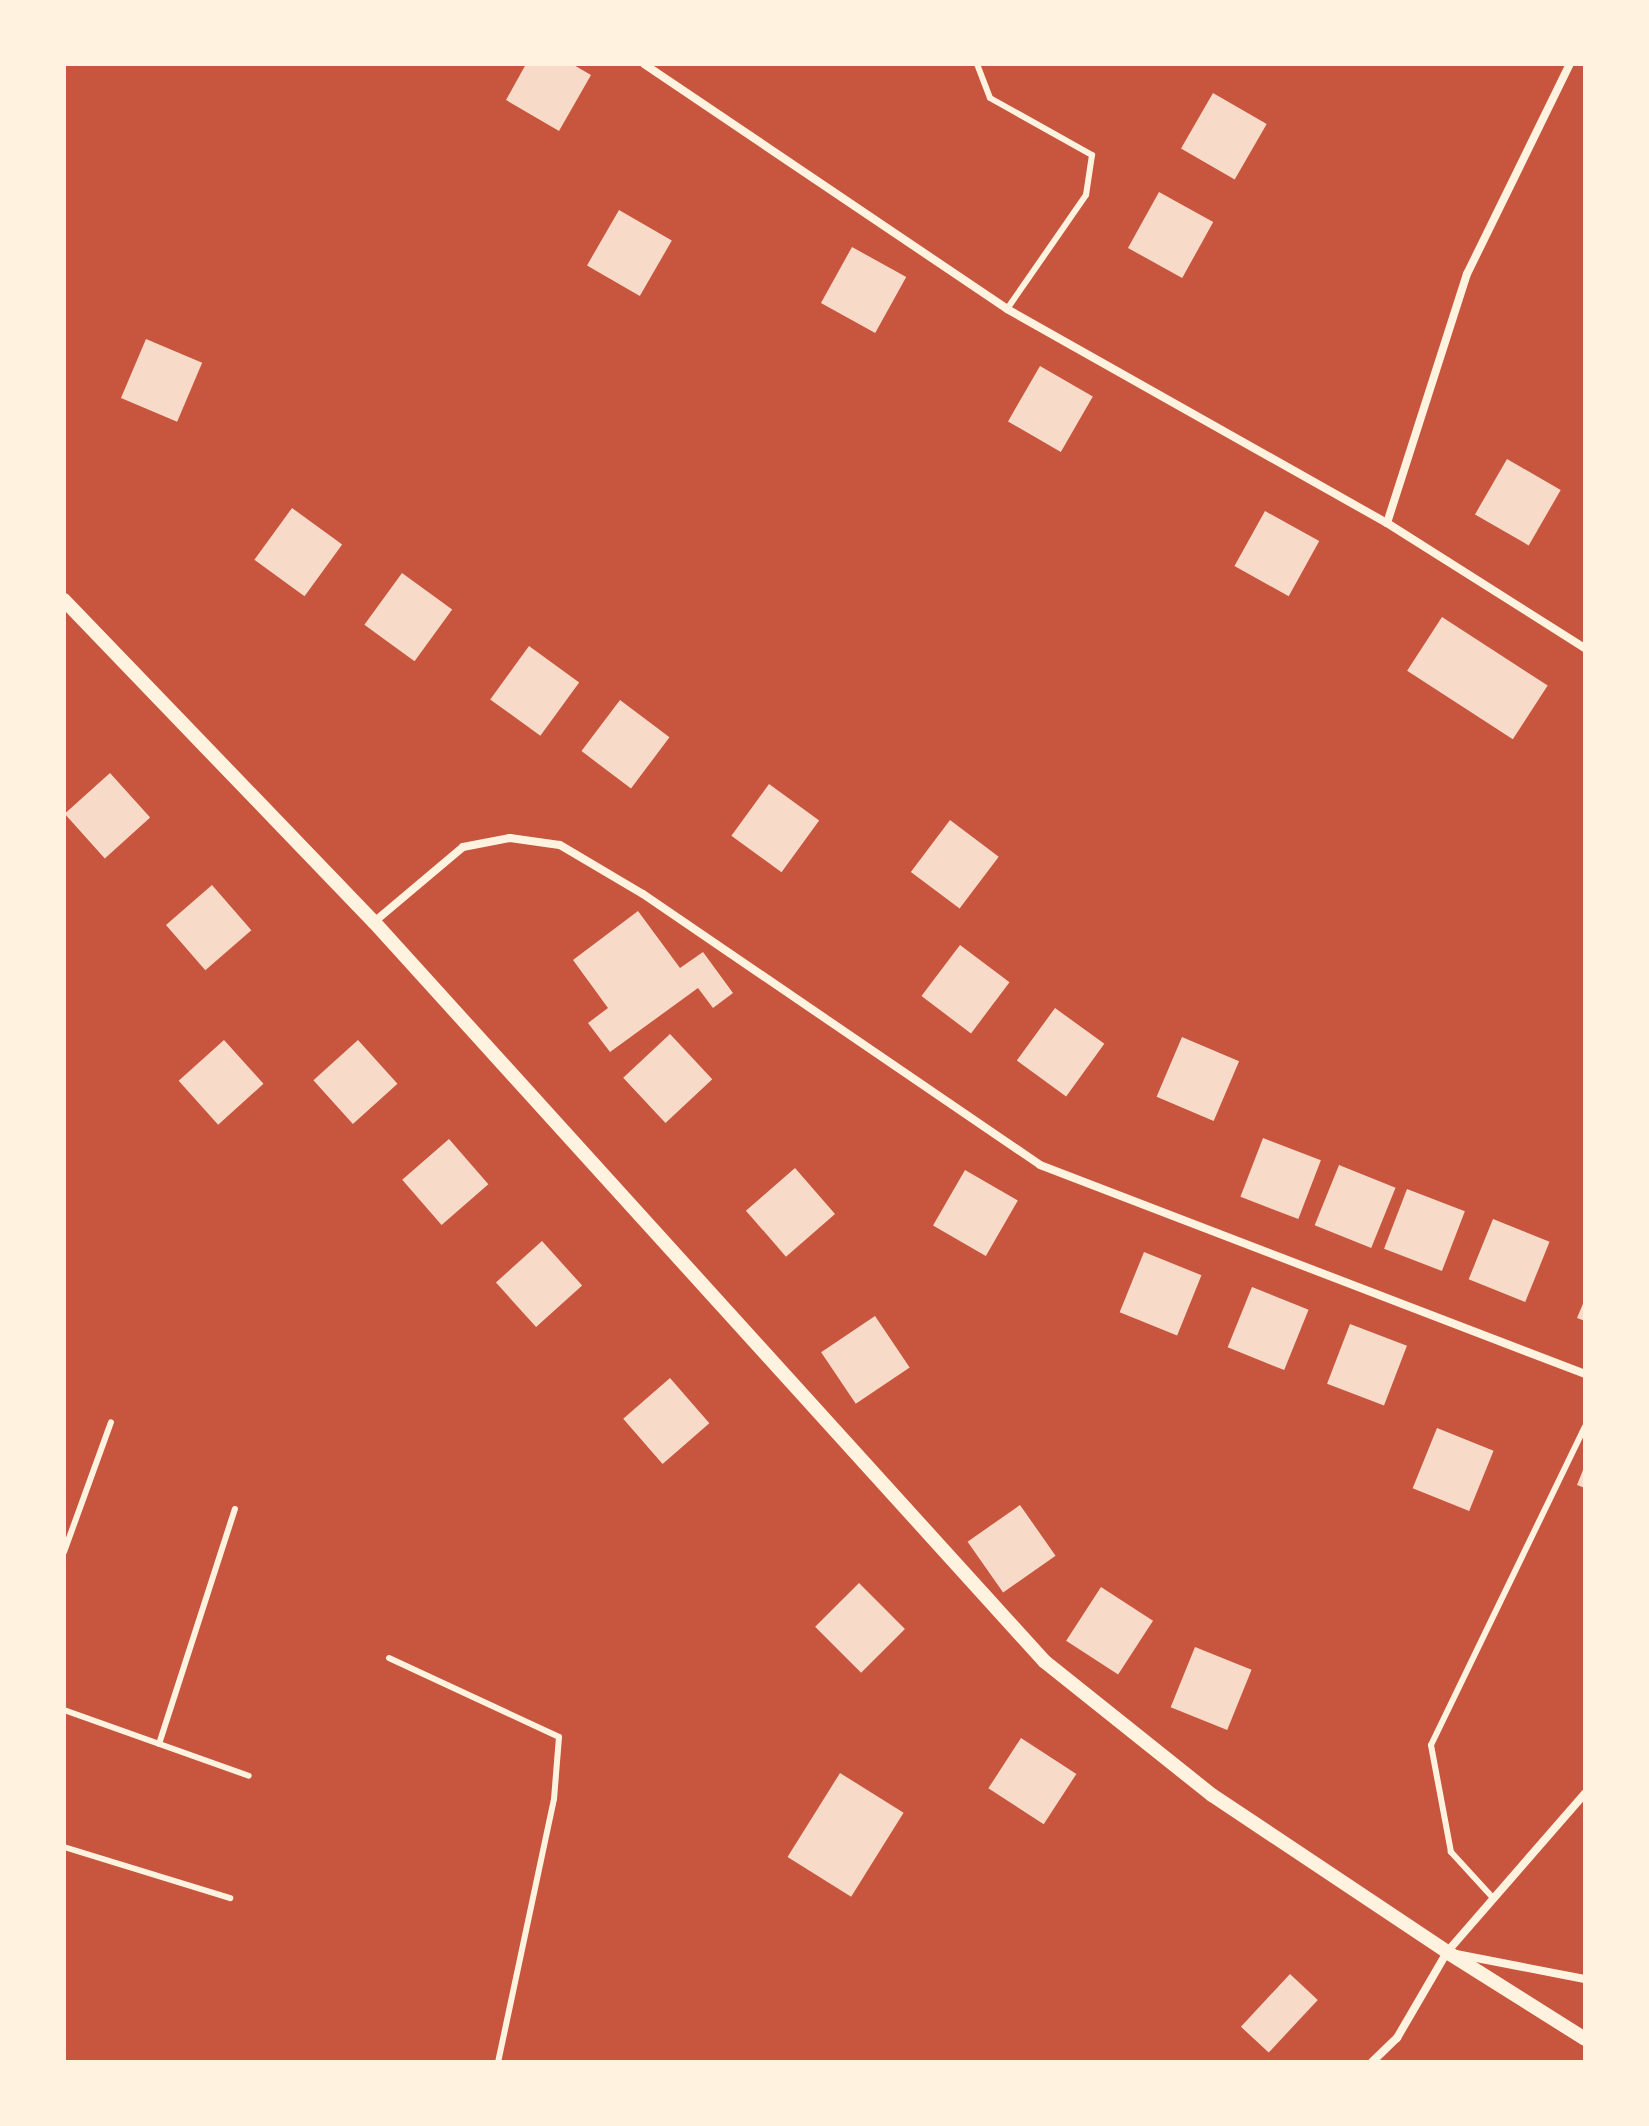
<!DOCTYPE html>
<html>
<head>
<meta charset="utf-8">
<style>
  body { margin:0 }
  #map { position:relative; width:1649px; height:2126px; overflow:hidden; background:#c8553d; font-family:"Nunito Sans",sans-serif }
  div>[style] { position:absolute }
  .building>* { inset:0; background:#f7dbc8; transform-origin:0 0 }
  .service>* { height:6px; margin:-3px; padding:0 3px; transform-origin:3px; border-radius:3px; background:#fff3e0 }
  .minor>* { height:8px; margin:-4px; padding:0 4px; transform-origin:4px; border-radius:4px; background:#fff3e0 }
  .tertiary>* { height:14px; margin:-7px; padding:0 7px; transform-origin:7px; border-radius:7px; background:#fff3e0 }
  span { translate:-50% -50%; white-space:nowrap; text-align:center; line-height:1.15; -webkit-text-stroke:6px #fff3e0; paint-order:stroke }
  .frame { position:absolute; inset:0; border:66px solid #fff3e0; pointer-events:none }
</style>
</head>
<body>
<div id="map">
  <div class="building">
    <div style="clip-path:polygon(526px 64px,572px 64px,591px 75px,559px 131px,506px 100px)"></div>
    <div style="left:1213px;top:93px;width:62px;height:64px;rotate:30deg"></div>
    <div style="left:1159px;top:192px;width:62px;height:64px;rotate:29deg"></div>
    <div style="left:619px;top:210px;width:61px;height:64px;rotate:30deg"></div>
    <div style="left:852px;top:247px;width:62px;height:64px;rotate:29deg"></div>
    <div style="left:146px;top:339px;width:61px;height:64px;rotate:23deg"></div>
    <div style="left:1040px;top:366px;width:61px;height:64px;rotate:30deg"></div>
    <div style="left:1507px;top:459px;width:62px;height:64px;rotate:30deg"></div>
    <div style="left:292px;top:508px;width:62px;height:64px;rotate:36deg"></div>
    <div style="left:1265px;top:511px;width:62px;height:63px;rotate:29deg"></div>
    <div style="left:402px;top:573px;width:62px;height:64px;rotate:36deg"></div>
    <div style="left:1442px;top:617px;width:126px;height:64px;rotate:33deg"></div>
    <div style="left:529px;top:646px;width:62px;height:66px;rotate:36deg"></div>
    <div style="left:620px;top:700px;width:62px;height:64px;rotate:37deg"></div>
    <div style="left:110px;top:773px;width:60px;height:61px;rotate:48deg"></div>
    <div style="left:769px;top:784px;width:62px;height:64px;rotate:36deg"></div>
    <div style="left:950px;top:820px;width:61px;height:65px;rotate:37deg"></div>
    <div style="left:212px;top:885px;width:60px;height:61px;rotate:49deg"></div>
    <div style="clip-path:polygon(638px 911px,680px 968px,703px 952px,733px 993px,713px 1008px,698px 988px,610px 1052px,588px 1023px,608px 1008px,573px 960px)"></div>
    <div style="left:960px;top:945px;width:62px;height:64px;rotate:37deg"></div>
    <div style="left:1055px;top:1008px;width:61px;height:65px;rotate:36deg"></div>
    <div style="left:670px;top:1034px;width:62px;height:64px;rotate:47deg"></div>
    <div style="left:1182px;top:1037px;width:62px;height:65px;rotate:23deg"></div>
    <div style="left:224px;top:1040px;width:59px;height:61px;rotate:48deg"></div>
    <div style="left:358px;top:1040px;width:59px;height:60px;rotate:48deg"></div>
    <div style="left:1263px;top:1138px;width:62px;height:63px;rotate:21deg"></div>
    <div style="left:449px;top:1139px;width:60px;height:62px;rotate:49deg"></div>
    <div style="left:1339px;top:1165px;width:61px;height:65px;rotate:22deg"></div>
    <div style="left:795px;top:1168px;width:61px;height:65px;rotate:49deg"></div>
    <div style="left:965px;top:1170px;width:61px;height:64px;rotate:30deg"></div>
    <div style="left:1407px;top:1189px;width:62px;height:64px;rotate:21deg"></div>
    <div style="left:1493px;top:1219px;width:61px;height:65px;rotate:22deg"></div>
    <div style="left:542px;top:1241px;width:60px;height:62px;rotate:48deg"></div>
    <div style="left:1144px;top:1252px;width:62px;height:65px;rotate:22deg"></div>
    <div style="left:1252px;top:1287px;width:61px;height:65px;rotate:22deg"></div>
    <div style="clip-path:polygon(1585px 1299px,1585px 1321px,1577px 1318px)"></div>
    <div style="left:875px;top:1316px;width:62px;height:65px;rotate:56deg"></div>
    <div style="left:1350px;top:1324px;width:61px;height:64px;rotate:21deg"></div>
    <div style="left:670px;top:1378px;width:60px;height:62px;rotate:49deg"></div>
    <div style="left:1437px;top:1428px;width:61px;height:65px;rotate:22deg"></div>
    <div style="clip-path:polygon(1585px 1465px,1585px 1488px,1577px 1485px)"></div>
    <div style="left:1020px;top:1505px;width:62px;height:64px;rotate:55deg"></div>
    <div style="left:859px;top:1583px;width:65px;height:62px;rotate:45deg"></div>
    <div style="left:1101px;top:1587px;width:62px;height:64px;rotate:33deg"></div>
    <div style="left:1195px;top:1647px;width:61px;height:65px;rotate:22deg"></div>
    <div style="left:1021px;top:1738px;width:66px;height:60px;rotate:33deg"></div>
    <div style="left:840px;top:1773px;width:75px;height:99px;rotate:32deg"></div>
    <div style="left:1290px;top:1974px;width:38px;height:72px;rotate:43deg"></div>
  </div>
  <div class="service">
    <div style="left:977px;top:64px;width:36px;rotate:69deg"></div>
    <div style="left:990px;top:98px;width:117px;rotate:29.2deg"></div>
    <div style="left:1092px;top:155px;width:40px;rotate:98.5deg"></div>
    <div style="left:1086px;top:195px;width:139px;rotate:124.7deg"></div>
    <div style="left:64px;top:1552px;width:138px;rotate:-70.1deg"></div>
    <div style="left:389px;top:1658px;width:187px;rotate:24.9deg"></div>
    <div style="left:559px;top:1737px;width:62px;rotate:94.6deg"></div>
    <div style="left:554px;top:1799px;width:269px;rotate:102deg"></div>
    <div style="left:64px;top:1710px;width:196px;rotate:19.6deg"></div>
    <div style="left:159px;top:1744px;width:247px;rotate:-72.1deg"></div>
    <div style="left:64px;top:1847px;width:174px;rotate:17.1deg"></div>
    <div style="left:1494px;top:1899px;width:64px;rotate:-132.5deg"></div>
    <div style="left:1451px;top:1852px;width:109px;rotate:-100.6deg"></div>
    <div style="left:1431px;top:1745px;width:353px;rotate:-64.2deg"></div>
  </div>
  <div class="minor">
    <div style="left:644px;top:64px;width:438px;rotate:34deg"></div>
    <div style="left:1007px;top:309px;width:436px;rotate:29.4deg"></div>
    <div style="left:1387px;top:523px;width:234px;rotate:32.3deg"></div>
    <div style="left:1387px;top:523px;width:262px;rotate:-72.2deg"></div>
    <div style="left:1467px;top:274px;width:234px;rotate:-63.9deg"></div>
    <div style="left:374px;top:922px;width:116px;rotate:-40.1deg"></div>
    <div style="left:463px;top:847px;width:48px;rotate:-10.8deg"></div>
    <div style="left:510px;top:838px;width:50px;rotate:8deg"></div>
    <div style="left:560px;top:845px;width:96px;rotate:30.6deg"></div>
    <div style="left:643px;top:894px;width:481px;rotate:34.3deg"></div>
    <div style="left:1040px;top:1165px;width:584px;rotate:20.98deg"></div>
    <div style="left:1456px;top:1954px;width:131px;rotate:11deg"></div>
    <div style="left:1372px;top:2062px;width:35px;rotate:-44deg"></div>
    <div style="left:1397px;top:2038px;width:99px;rotate:-59.8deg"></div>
    <div style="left:1447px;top:1952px;width:211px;rotate:-49deg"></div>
  </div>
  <div class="tertiary">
    <div style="left:64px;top:600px;width:447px;rotate:46.1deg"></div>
    <div style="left:374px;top:922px;width:998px;rotate:47.8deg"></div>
    <div style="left:1044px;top:1661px;width:215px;rotate:38.6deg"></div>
    <div style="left:1212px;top:1795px;width:283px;rotate:33.7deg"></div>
    <div style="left:1447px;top:1952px;width:163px;rotate:32.2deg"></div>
  </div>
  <div class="frame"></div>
</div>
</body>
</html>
